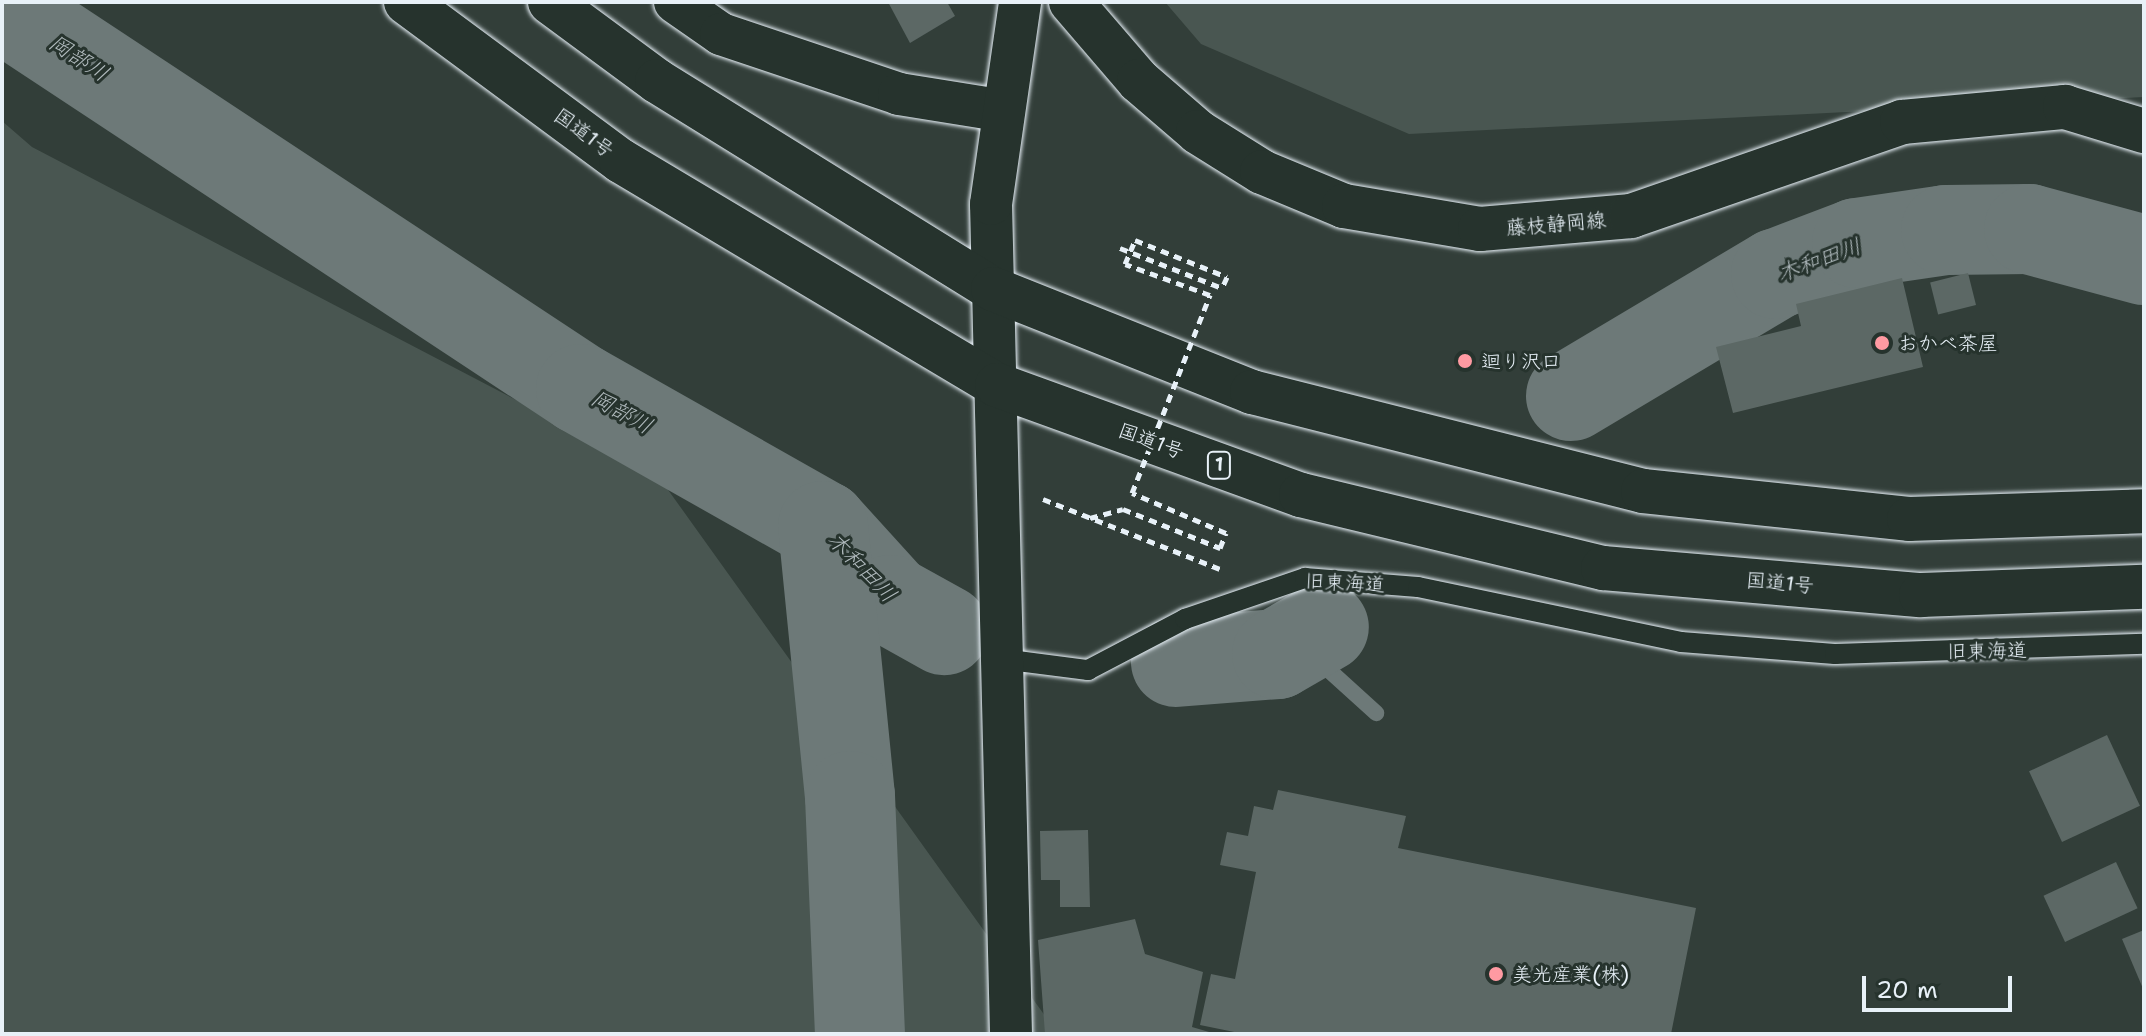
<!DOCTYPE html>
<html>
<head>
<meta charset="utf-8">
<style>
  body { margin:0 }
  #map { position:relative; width:2146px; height:1036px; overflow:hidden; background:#323e39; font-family:"Shantell Sans","Klee One",sans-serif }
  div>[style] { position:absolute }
  .green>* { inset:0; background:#495651 }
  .stream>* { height:16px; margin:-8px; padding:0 8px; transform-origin:8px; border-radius:8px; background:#6d7978 }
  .river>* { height:90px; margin:-45px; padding:0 45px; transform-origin:45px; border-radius:45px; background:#6d7978 }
  .building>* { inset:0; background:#5c6865; transform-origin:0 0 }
  .path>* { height:5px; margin-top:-2.5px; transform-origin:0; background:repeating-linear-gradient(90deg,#e8f1f8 0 8px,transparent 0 14px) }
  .roads { filter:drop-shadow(0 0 2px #e8f1f8) drop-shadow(0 0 2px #e8f1f8) }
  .lane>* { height:20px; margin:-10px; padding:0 10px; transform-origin:10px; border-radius:10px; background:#26332d }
  .street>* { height:42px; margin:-21px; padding:0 21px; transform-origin:21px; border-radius:21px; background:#26332d }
  .secondary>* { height:44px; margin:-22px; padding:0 22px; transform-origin:22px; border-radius:22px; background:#26332d }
  .highway>* { height:44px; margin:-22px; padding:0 22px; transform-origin:22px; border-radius:22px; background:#26332d }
  .path-bridge>* { height:5px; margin-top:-2.5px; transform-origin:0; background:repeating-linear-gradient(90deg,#e8f1f8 0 8px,transparent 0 14px) }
  .dots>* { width:22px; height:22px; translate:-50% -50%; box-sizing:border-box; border:4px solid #26332d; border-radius:50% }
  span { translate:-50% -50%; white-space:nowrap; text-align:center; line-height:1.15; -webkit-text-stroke:6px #26332d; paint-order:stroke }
  .shield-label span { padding:2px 6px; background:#26332d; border:2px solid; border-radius:6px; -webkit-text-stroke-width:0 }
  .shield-label { font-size:18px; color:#e8f1f8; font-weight:700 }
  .street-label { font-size:20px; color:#e8f1f8 }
  .poi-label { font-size:20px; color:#e8f1f8 }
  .left { translate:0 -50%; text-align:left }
  .water-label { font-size:22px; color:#b1bbbe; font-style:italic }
  .frame { position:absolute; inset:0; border:4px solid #e8f1f8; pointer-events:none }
  .scale { position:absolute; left:1862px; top:976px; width:150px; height:36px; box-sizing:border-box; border:4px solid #e8f1f8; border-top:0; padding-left:10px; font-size:24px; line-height:28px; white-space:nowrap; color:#e8f1f8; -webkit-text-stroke:6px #26332d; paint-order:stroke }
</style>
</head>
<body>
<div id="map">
  <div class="green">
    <div style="clip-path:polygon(1165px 2px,2144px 2px,2144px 97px,1409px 134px,1201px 44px)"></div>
    <div style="clip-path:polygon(2px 121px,32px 147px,656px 473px,1058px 1034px,2px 1034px)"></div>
  </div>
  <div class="stream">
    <div style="left:1300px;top:644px;width:103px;rotate:42.2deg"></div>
  </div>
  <div class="river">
    <div style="left:2px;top:7px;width:694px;rotate:33.42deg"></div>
    <div style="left:581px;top:389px;width:278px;rotate:29.5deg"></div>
    <div style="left:823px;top:526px;width:100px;rotate:47.8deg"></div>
    <div style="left:890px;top:600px;width:62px;rotate:29.1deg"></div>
    <div style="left:1571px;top:396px;width:239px;rotate:-30.8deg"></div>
    <div style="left:1776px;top:274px;width:87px;rotate:-20.9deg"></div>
    <div style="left:1857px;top:243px;width:90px;rotate:-8.3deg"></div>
    <div style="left:1946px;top:230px;width:83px;rotate:-0.7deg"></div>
    <div style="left:2029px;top:229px;width:119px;rotate:15.1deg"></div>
    <div style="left:823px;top:526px;width:271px;rotate:84.3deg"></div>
    <div style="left:850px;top:796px;width:238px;rotate:87.6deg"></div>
    <div style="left:1176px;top:662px;width:101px;rotate:-4.5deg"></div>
    <div style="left:1277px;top:654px;width:54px;rotate:-29.9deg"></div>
  </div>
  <div class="building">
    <div style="clip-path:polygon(888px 2px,947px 2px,955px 16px,910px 43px)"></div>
    <div style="left:1968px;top:273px;width:33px;height:39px;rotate:76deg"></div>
    <div style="clip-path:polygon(1902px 278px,1923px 367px,1733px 413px,1716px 347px,1801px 326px,1796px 304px)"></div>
    <div style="left:2107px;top:735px;width:78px;height:86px;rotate:65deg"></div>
    <div style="clip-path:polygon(1278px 790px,1406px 816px,1398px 848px,1696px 908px,1671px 1034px,1244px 1034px,1200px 1025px,1211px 974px,1235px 979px,1256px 872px,1220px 865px,1227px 832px,1248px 836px,1254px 806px,1273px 810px)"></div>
    <div style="clip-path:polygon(1088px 830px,1090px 907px,1060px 907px,1060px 880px,1041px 880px,1040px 831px)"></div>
    <div style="left:2116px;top:862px;width:51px;height:80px;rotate:65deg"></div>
    <div style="clip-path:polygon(1135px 919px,1145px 954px,1203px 972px,1192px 1027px,1216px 1034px,1045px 1034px,1038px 940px)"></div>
    <div style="clip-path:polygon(2144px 930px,2144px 991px,2122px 939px)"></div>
  </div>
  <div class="path">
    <div style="left:1120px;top:248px;width:110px;rotate:21.4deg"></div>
    <div style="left:1043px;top:499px;width:190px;rotate:21.6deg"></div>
    <div style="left:1090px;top:518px;width:34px;rotate:-15deg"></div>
    <div style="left:1123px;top:509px;width:105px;rotate:21.9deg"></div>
    <div style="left:1220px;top:548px;width:16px;rotate:-68deg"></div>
    <div style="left:1226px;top:533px;width:102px;rotate:-156.9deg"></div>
  </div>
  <div class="roads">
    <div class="lane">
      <div style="left:1002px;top:659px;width:87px;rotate:7.3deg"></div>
      <div style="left:1088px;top:670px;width:110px;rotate:-27.7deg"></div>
      <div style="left:1185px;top:619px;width:127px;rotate:-18.9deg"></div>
      <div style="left:1305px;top:578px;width:113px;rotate:4.6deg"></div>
      <div style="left:1418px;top:587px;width:269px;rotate:11.8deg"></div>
      <div style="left:1681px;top:642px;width:154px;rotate:4.5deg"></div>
      <div style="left:1835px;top:654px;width:309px;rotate:-1.9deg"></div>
    </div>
    <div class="street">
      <div style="left:675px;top:2px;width:56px;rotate:34.8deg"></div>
      <div style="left:721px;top:34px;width:188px;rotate:18.6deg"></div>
      <div style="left:899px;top:94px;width:101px;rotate:9.1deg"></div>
      <div style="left:1011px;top:1034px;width:830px;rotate:-91.38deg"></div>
      <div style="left:991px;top:204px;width:204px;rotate:-81.8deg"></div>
    </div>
    <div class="secondary">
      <div style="left:1071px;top:2px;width:104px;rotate:49.3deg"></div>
      <div style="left:1139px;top:81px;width:78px;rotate:40.8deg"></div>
      <div style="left:1198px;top:132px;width:75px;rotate:32deg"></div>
      <div style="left:1262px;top:172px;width:89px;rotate:22.5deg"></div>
      <div style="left:1344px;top:206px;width:138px;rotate:9.6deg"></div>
      <div style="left:1480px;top:229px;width:152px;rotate:-4.9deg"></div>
      <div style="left:1631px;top:216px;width:287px;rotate:-19.1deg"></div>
      <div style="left:1902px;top:122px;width:164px;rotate:-5.3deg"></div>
      <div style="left:2065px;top:107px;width:83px;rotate:16.9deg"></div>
    </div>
    <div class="highway">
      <div style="left:406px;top:2px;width:267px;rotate:36.5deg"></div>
      <div style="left:621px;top:161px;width:438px;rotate:30.8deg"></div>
      <div style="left:997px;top:385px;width:323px;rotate:19.9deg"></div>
      <div style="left:1301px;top:495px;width:311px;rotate:13.6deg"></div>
      <div style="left:1603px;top:568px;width:319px;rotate:4.9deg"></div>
      <div style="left:1921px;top:595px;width:223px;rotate:-2.1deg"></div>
      <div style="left:550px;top:2px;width:133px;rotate:36.4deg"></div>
      <div style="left:657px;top:81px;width:395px;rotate:31.8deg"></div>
      <div style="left:993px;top:289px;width:279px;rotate:21.7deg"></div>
      <div style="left:1252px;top:392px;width:403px;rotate:14.2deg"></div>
      <div style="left:1643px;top:491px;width:267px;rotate:6deg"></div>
      <div style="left:1909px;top:519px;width:235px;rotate:-1.9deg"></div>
    </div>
  </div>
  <div class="path-bridge">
    <div style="left:1132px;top:493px;width:213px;rotate:-68.5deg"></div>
    <div style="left:1210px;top:295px;width:90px;rotate:-160deg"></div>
    <div style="left:1125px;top:264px;width:26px;rotate:-67deg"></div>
    <div style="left:1135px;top:240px;width:99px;rotate:21.9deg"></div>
    <div style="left:1227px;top:277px;width:12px;rotate:114deg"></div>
  </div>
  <div class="dots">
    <div style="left:1882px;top:343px;background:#ff9aa2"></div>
    <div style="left:1465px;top:361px;background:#ff9aa2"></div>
    <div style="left:1496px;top:974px;background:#ff9aa2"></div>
  </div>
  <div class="shield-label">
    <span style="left:1219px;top:465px">1</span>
  </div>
  <div class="street-label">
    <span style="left:584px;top:133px;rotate:36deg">国道1号</span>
    <span style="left:1556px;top:224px;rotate:-5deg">藤枝静岡線</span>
    <span style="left:1151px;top:441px;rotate:20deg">国道1号</span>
    <span style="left:1345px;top:583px;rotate:3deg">旧東海道</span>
    <span style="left:1780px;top:583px;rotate:5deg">国道1号</span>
    <span style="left:1987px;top:651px;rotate:-1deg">旧東海道</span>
  </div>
  <div class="poi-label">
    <span class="left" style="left:1898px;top:343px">おかべ茶屋</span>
    <span class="left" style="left:1481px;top:361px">迴り沢口</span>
    <span class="left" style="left:1512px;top:974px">美光産業(株)</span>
  </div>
  <div class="water-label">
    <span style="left:79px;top:58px;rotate:33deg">岡部川</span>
    <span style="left:1819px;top:260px;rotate:-20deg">木和田川</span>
    <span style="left:622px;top:412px;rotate:29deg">岡部川</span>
    <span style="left:862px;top:567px;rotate:46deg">木和田川</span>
  </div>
  <div class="frame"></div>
  <div class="scale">20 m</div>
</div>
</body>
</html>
